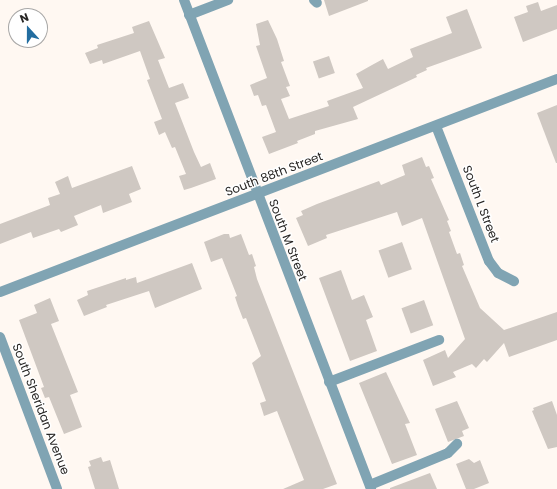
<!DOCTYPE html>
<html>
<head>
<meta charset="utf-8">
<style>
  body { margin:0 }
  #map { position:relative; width:557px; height:489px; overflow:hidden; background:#fff8f2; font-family:Poppins,sans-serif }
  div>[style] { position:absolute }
  .building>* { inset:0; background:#cfc8c2; transform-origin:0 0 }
  .minor>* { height:10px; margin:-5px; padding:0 5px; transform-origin:5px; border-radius:5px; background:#80a4b3 }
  span { translate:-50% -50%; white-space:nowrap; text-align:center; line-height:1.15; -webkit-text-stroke:3px #fff; paint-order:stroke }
  .street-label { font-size:12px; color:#282624 }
  .north { position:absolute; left:8px; top:8px; width:40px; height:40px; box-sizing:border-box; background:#fff; border:1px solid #a9a8a7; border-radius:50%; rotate:339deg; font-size:11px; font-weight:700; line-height:16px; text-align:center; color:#282624 }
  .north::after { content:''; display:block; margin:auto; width:14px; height:18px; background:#226da0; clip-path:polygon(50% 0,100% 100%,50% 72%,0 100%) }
</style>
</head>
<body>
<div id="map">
  <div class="building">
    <div style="clip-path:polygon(324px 0,368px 0,368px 1px,329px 16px)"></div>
    <div style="clip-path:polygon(538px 2px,541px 11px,557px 5px,557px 29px,523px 42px,514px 17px,528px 12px,526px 6px)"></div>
    <div style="clip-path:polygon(467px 9px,482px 48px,426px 68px,427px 70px,416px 75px,417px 77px,353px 107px,358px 119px,315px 131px,315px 134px,297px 141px,298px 143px,269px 154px,262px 137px,276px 132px,266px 105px,262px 106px,258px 95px,254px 96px,250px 85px,267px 78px,256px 46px,260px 45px,256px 24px,268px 20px,277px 39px,284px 61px,281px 62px,290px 86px,286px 87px,290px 96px,281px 99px,289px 119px,329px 106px,327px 101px,363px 88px,356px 74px,372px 65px,383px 59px,388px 69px,413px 57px,410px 49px,452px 33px,446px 17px)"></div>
    <div style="clip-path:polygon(149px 21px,165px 58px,158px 60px,169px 88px,183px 83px,189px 98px,175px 103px,194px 152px,201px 167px,210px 163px,216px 179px,191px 188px,184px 190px,179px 176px,186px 174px,175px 147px,172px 148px,165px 132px,159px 135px,154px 122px,162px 119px,147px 80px,150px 79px,140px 51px,103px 64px,102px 60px,90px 64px,85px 53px,98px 48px,97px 45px,134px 33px,132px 27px)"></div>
    <div style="left:329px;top:56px;width:18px;height:17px;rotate:71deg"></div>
    <div style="clip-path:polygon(557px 105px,557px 163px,556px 163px,537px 113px)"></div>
    <div style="clip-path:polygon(422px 157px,426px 167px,429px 166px,434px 178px,431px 179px,449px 220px,447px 221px,451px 231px,449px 232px,457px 254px,460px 253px,464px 265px,462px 266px,480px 308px,504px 330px,557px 312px,557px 340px,509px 357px,504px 343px,487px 362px,484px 359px,476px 368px,472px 364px,453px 372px,456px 377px,433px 386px,423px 360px,445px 350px,448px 358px,465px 339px,422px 218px,402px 226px,397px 212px,326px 235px,327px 238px,308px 246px,296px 218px,303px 215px,301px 211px,317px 204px,379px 181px,381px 185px,405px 175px,402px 165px)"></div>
    <div style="clip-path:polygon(132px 166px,141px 189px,129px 194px,132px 202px,103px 213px,101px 205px,74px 216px,78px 225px,61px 232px,59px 229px,33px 238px,31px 232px,0 244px,0 224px,50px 205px,48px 198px,60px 194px,55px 182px,68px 176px,72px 188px)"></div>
    <div style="clip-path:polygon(224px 234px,229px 234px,230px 238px,241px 234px,249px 255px,252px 254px,256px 266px,254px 267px,257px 279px,337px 484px,323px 489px,283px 489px,304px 480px,277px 411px,264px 416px,260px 403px,266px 401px,252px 363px,261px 356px,246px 318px,243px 319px,238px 306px,235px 297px,237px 296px,222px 258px,211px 262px,204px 242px)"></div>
    <div style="left:402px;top:242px;width:29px;height:25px;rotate:70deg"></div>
    <div style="clip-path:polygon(192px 263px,202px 289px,155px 308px,149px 291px,106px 305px,107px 307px,84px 316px,77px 300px,88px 295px,87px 291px,126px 278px,126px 280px,136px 277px,137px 283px)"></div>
    <div style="clip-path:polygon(341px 270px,352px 300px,364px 295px,373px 317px,366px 320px,377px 351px,350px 361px,319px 278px)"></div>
    <div style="clip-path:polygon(50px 298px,59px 321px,51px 324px,78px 392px,70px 395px,82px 427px,64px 434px,49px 397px,45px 398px,41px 388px,44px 387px,19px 320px,37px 313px,34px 305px)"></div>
    <div style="left:424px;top:300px;width:27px;height:24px;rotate:70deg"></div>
    <div style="clip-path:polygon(386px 372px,410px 423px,405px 424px,417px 455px,392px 464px,359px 383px)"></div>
    <div style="clip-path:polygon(457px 401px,469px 428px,462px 431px,464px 436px,448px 442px,435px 409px)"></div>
    <div style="clip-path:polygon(552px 401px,557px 415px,557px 447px,548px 449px,532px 411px,534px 410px,533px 408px)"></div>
    <div style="clip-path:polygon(101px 457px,103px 462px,110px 460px,119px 489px,95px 489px,88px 467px,91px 466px,89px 461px)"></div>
    <div style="clip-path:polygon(469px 459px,474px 463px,480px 460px,489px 483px,474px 489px,466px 489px,456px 464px)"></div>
    <div style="clip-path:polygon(430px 473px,437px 489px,390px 489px,390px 488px)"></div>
  </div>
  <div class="minor">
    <div style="left:184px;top:0;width:524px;rotate:69.07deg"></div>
    <div style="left:314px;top:0;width:4px;rotate:45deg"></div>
    <div style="left:189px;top:15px;width:42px;rotate:-21deg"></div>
    <div style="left:436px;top:126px;width:145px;rotate:68.6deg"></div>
    <div style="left:489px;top:261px;width:15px;rotate:53deg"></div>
    <div style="left:498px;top:273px;width:18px;rotate:27deg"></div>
    <div style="left:0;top:292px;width:596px;rotate:-20.93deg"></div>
    <div style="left:0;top:337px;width:162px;rotate:69.4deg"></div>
    <div style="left:329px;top:382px;width:118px;rotate:-20.9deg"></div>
    <div style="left:370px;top:485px;width:84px;rotate:-22.3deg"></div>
    <div style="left:448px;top:453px;width:13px;rotate:-45deg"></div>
  </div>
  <div class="street-label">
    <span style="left:274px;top:174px;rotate:-21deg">South 88th Street</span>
    <span style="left:481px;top:204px;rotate:69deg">South L Street</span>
    <span style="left:288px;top:240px;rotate:69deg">South M Street</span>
    <span style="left:41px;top:409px;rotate:69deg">South Sheridan Avenue</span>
  </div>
  <div class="north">N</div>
</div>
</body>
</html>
